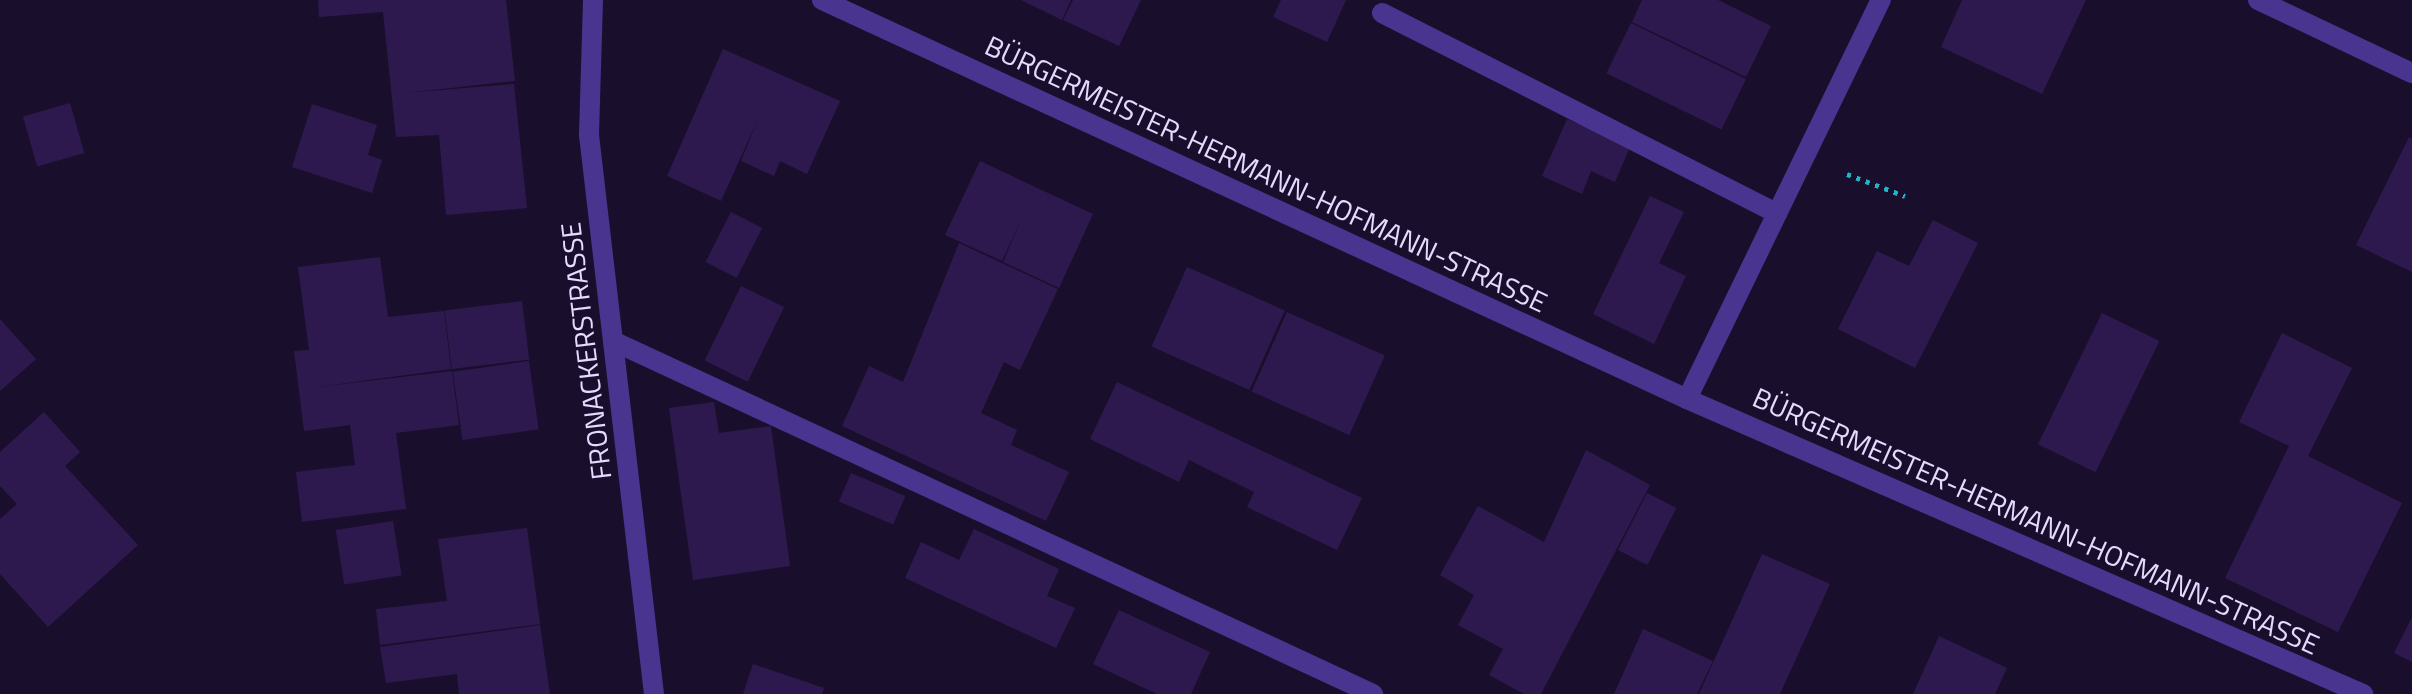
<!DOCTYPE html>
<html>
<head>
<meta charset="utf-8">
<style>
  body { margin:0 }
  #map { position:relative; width:2412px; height:694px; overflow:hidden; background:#190f2c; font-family:"Titillium Web",sans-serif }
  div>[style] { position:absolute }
  .building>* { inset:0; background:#2e194f; transform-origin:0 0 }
  .path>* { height:5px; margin-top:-2.5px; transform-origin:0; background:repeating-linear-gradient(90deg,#24b4c8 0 4px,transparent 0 10px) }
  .lane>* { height:20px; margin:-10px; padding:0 10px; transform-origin:10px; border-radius:10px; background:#49358f }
  .street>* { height:20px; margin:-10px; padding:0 10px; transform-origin:10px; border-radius:10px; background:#49358f }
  span { translate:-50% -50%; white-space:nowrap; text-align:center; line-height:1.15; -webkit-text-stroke:6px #190f2c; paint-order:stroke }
  .street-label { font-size:28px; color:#e5daff }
</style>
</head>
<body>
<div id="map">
  <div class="building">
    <div style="clip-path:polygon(318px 0,506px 0,515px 81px,405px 93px,514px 84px,527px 208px,446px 215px,439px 135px,396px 137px,383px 12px,319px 17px)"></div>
    <div style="clip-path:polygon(1021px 0,1071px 0,1062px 20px)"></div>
    <div style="clip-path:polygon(1073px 0,1141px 0,1119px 46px,1063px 20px)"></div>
    <div style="clip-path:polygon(1281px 0,1346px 0,1327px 42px,1273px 17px)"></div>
    <div style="clip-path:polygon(1642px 0,1718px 0,1771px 26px,1746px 77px,1632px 22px)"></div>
    <div style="clip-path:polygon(1962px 0,2086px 0,2042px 94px,1941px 47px)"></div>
    <div style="left:1631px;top:23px;width:128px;height:56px;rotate:26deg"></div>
    <div style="clip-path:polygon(723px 49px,840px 101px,807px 174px,780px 161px,774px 176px,741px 161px,758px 119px,721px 201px,667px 176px)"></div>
    <div style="left:70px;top:103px;width:52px;height:49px;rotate:74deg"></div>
    <div style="clip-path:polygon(312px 104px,377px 125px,368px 155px,382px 160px,372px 193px,292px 167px)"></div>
    <div style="clip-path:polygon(1567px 119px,1630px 147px,1615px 182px,1591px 171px,1582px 194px,1542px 176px)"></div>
    <div style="clip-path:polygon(2409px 137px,2412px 139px,2412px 272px,2356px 245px)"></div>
    <div style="clip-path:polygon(980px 161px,1093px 214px,1059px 288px,1003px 262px,1022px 218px,1002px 261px,945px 235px)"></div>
    <div style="clip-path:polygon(1650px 196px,1684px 212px,1659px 263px,1686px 276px,1654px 344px,1593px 314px)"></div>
    <div style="left:731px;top:212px;width:35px;height:56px;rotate:27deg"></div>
    <div style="clip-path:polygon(1933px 220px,1978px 243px,1915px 368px,1838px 329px,1877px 251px,1909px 266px)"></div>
    <div style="clip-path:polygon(959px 243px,1058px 289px,1020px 370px,1004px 362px,981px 413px,1017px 430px,1011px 445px,1069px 472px,1046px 521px,842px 426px,869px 366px,903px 382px)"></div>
    <div style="clip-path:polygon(380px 257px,388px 317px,444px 311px,451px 369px,310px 388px,452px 371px,459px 425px,396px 433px,406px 509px,302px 522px,296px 472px,355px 465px,350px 425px,304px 431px,294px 351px,309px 350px,298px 267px)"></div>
    <div style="left:1187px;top:267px;width:107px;height:87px;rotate:24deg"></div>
    <div style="left:741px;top:286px;width:48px;height:83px;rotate:26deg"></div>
    <div style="left:522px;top:301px;width:59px;height:78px;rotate:83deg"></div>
    <div style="left:1287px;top:312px;width:107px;height:87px;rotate:24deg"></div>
    <div style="left:2102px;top:313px;width:64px;height:146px;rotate:26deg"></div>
    <div style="clip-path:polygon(0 319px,36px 359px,0 391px)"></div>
    <div style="clip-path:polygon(2282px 333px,2352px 368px,2308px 456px,2402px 503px,2338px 632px,2225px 578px,2289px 446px,2239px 422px)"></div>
    <div style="left:529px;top:361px;width:69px;height:77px;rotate:82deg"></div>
    <div style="clip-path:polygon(1117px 382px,1362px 498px,1337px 550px,1247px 507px,1254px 492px,1189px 460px,1179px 482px,1090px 439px)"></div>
    <div style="clip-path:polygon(714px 402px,719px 433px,771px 426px,790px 566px,693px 580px,669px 408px)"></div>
    <div style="clip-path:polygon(44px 412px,80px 452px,65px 466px,138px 545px,48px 627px,0 574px,0 519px,17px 504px,0 486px,0 452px)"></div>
    <div style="clip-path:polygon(1586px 450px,1650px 485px,1541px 694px,1524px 694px,1489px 675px,1503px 649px,1458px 625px,1474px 595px,1440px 575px,1478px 506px,1544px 542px)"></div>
    <div style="left:851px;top:473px;width:59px;height:31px;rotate:23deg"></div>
    <div style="left:1647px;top:493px;width:33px;height:64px;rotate:27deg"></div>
    <div style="left:393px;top:521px;width:55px;height:58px;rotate:81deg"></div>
    <div style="clip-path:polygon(527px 528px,540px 624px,380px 645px,376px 609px,447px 601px,438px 539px)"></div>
    <div style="clip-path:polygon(974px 529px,1059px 569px,1047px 596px,1075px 608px,1056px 648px,905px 578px,921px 542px,959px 560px)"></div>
    <div style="clip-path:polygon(1762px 554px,1830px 584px,1780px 694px,1699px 694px)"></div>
    <div style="clip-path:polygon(1119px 610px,1210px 652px,1191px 694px,1157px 694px,1093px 664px)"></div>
    <div style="clip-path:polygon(2412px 617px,2412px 662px,2394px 653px)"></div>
    <div style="clip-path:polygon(540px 625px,550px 694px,459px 694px,457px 674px,386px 683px,380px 647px)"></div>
    <div style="clip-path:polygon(1643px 629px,1713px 661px,1697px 694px,1614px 694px)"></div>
    <div style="clip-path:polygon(1939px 636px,2007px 668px,1995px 694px,1913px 694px)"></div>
    <div style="clip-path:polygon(753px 664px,824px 688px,822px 694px,743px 694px)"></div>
  </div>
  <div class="path">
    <div style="left:1847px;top:174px;width:62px;rotate:20.8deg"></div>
  </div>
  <div class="lane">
    <div style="left:1382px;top:13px;width:443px;rotate:26.9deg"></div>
    <div style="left:613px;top:341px;width:838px;rotate:24.91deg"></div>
  </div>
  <div class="street">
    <div style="left:593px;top:0;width:135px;rotate:91.7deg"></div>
    <div style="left:589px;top:135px;width:563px;rotate:83.37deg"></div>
    <div style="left:822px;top:0;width:953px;rotate:24.76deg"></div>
    <div style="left:1687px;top:399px;width:738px;rotate:23.58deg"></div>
    <div style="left:2258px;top:0;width:170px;rotate:25.4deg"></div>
    <div style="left:1687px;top:399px;width:444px;rotate:-64.1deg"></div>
  </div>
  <div class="street-label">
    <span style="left:1266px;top:174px;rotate:25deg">BÜRGERMEISTER-HERMANN-HOFMANN-STRASSE</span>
    <span style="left:586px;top:351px;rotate:-97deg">FRONACKERSTRASSE</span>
    <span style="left:2036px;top:521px;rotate:24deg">BÜRGERMEISTER-HERMANN-HOFMANN-STRASSE</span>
  </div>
</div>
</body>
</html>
